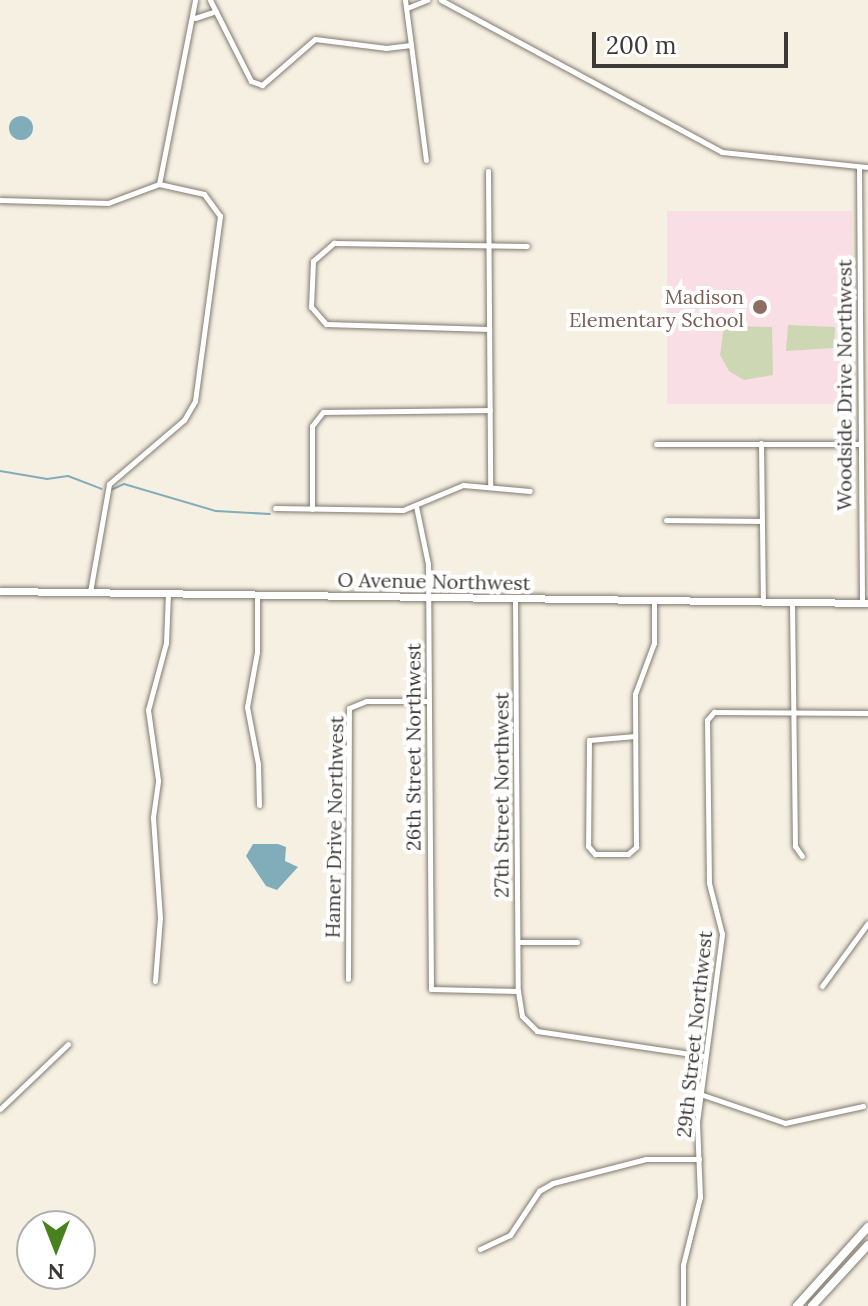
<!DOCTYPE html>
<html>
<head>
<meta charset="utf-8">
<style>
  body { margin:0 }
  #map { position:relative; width:868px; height:1306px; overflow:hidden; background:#f6f0e3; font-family:Lora,serif }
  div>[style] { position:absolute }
  .education>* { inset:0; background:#f9dfe5; transform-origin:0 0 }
  .green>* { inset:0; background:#ced7b3 }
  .water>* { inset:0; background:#81acba }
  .round { border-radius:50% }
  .stream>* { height:2px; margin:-1px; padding:0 1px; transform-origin:1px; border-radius:1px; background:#81acba }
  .roads { filter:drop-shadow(0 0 2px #817b70) drop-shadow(0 0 2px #817b70) }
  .street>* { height:5px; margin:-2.5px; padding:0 2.5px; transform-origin:2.5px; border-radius:2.5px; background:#fff }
  .secondary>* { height:7px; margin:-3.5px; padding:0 3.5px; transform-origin:3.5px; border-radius:3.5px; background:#fff }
  .primary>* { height:8px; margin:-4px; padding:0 4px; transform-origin:4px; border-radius:4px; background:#fff }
  .dots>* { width:22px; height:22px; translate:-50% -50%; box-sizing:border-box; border:4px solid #fff; border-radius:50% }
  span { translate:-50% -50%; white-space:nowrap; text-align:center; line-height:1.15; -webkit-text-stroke:8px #fff; paint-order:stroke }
  .education-label { font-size:20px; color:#785e54 }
  .right { translate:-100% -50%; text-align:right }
  .street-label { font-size:20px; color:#3d3a35 }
  .north { position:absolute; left:16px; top:1210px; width:80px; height:80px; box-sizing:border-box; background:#fff; border:2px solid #b1b0ae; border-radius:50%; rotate:180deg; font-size:22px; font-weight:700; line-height:32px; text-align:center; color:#3d3a35 }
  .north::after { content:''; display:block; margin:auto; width:28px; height:36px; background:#47821e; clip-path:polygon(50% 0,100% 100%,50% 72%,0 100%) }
  .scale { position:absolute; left:592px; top:32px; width:196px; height:36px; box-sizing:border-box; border:4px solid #3d3a35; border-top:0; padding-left:10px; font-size:24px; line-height:28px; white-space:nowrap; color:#3d3a35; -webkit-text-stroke:6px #fff; paint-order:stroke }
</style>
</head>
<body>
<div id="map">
  <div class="education">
    <div style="left:667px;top:211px;width:185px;height:193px"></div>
  </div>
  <div class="green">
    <div style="clip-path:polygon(788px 325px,835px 327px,834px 348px,786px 351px)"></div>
    <div style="clip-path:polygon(724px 326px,772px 327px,773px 375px,744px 380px,729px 371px,720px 355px)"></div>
  </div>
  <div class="water">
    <div class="round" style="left:9px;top:116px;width:24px;height:24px"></div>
    <div style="clip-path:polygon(278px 844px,286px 847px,285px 861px,298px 867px,277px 890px,266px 886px,246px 856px,253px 844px)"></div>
  </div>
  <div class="stream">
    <div style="left:0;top:471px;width:48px;rotate:9.7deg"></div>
    <div style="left:47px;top:479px;width:21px;rotate:-8deg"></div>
    <div style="left:68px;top:476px;width:36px;rotate:21deg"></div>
    <div style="left:111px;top:490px;width:14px;rotate:-25deg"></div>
    <div style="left:124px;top:484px;width:96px;rotate:16.4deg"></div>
    <div style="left:216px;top:511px;width:54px;rotate:3.2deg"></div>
  </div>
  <div class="roads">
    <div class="street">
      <div style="left:210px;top:0;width:91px;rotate:63.2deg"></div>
      <div style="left:251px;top:81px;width:12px;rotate:20deg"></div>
      <div style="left:262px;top:85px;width:70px;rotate:-41deg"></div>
      <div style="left:315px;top:39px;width:72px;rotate:7.2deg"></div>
      <div style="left:386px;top:48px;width:25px;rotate:-7deg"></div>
      <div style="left:411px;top:45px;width:45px;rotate:-97.6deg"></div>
      <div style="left:441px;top:0;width:319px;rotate:28.4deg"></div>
      <div style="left:722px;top:152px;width:147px;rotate:5.9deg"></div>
      <div style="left:407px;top:8px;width:22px;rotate:-22deg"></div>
      <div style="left:195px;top:18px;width:22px;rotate:-18deg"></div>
      <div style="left:411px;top:45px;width:116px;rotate:82.6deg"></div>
      <div style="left:859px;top:168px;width:434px;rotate:89.6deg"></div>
      <div style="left:488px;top:171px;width:314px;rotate:89.6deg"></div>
      <div style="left:0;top:200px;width:108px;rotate:1.6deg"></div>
      <div style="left:108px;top:203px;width:54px;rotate:-20.4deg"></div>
      <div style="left:159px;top:184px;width:187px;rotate:-78.9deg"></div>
      <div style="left:489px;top:329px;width:163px;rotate:-178.2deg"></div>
      <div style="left:326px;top:324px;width:23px;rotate:-131deg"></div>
      <div style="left:311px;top:307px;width:46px;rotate:-87.5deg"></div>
      <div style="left:313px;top:261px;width:28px;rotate:-41deg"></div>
      <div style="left:334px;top:243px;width:193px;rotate:0.9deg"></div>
      <div style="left:761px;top:443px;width:158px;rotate:89.3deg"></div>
      <div style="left:656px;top:444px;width:204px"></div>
      <div style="left:416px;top:506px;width:59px;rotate:78.3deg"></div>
      <div style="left:428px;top:564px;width:425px;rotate:89.6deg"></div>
      <div style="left:431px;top:989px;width:87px;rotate:1.3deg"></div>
      <div style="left:518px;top:991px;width:25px;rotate:81deg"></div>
      <div style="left:522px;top:1016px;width:21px;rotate:45deg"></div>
      <div style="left:537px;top:1031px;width:170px;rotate:8.5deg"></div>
      <div style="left:275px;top:508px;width:128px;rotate:0.9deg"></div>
      <div style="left:403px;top:510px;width:65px;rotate:-22.6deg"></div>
      <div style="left:463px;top:485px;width:67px;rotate:5.1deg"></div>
      <div style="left:312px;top:509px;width:83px;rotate:-90deg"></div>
      <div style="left:312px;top:426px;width:18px;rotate:-52deg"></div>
      <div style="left:323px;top:412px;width:167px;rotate:-0.7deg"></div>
      <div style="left:666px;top:520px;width:96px;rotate:0.6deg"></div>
      <div style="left:90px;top:592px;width:110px;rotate:-80deg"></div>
      <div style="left:109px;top:484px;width:99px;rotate:-40.5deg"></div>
      <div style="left:184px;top:420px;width:22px;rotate:-60deg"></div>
      <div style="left:195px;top:401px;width:187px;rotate:-82.3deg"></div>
      <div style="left:220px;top:216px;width:27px;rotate:-126deg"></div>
      <div style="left:204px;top:194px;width:46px;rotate:-167.5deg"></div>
      <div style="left:257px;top:594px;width:58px;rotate:90deg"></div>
      <div style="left:257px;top:652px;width:56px;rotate:100.3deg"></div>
      <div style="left:247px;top:707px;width:58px;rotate:79.1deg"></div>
      <div style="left:258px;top:764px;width:41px;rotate:88.6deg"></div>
      <div style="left:515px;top:598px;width:393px;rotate:89.6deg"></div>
      <div style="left:792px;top:602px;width:244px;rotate:89.3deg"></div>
      <div style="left:795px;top:846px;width:12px;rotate:55deg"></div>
      <div style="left:635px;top:736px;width:46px;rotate:175deg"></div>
      <div style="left:589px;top:740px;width:106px;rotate:90.5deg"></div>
      <div style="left:588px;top:846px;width:11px;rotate:49deg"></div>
      <div style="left:595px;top:854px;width:33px"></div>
      <div style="left:628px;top:854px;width:11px;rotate:-41deg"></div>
      <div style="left:636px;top:847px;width:153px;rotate:-90.4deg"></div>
      <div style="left:635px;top:694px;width:54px;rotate:-69.6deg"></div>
      <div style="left:654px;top:643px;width:43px;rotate:-90deg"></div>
      <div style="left:518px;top:942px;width:59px"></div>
      <div style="left:348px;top:979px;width:271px;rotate:-89.8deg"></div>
      <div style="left:349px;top:708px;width:18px;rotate:-22deg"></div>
      <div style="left:366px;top:701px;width:62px"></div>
      <div style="left:155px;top:981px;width:63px;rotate:-85.5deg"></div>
      <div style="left:160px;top:918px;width:101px;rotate:-94deg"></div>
      <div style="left:153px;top:817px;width:37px;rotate:-82deg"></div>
      <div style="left:158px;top:780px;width:71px;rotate:-98.1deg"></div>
      <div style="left:148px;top:710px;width:69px;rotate:-75deg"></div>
      <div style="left:166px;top:643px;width:49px;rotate:-87.7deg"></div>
      <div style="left:822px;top:986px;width:78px;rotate:-53.9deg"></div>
      <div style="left:700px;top:1094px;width:90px;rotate:18.8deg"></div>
      <div style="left:785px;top:1123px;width:80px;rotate:-12.3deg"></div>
      <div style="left:0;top:1109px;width:94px;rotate:-43.7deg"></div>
      <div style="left:480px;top:1249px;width:33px;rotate:-25deg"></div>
      <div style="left:510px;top:1235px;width:53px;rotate:-56.6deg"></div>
      <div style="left:539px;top:1191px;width:16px;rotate:-30deg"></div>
      <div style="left:553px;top:1183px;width:96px;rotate:-14.5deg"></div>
      <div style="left:646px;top:1159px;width:53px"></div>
      <div style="left:683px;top:1306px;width:41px;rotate:-90deg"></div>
      <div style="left:683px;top:1265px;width:70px;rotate:-76deg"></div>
      <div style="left:700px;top:1197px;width:75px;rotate:-92.3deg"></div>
      <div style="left:697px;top:1122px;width:190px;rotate:-82.4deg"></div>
      <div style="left:722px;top:934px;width:53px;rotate:-104.3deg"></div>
      <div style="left:709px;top:883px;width:163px;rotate:-90.7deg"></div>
      <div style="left:707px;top:720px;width:11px;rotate:-49deg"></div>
      <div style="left:714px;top:712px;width:154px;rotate:0.4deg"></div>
    </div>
    <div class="secondary">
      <div style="left:0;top:591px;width:868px;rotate:0.79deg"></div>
    </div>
    <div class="primary">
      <div style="left:797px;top:1306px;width:106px;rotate:-48.1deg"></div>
      <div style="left:812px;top:1306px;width:83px;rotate:-47.4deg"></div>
    </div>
  </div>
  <div class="dots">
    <div style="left:760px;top:307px;background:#8d6e63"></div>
  </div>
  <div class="education-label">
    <span class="right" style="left:744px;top:308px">Madison<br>Elementary School</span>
  </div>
  <div class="street-label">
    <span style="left:844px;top:385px;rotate:-90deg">Woodside Drive Northwest</span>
    <span style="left:434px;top:581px;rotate:1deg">O Avenue Northwest</span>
    <span style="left:413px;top:747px;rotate:-90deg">26th Street Northwest</span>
    <span style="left:501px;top:795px;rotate:-90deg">27th Street Northwest</span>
    <span style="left:334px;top:827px;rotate:-89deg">Hamer Drive Northwest</span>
    <span style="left:694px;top:1034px;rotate:-84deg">29th Street Northwest</span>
  </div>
  <div class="north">N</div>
  <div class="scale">200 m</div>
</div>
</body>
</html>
